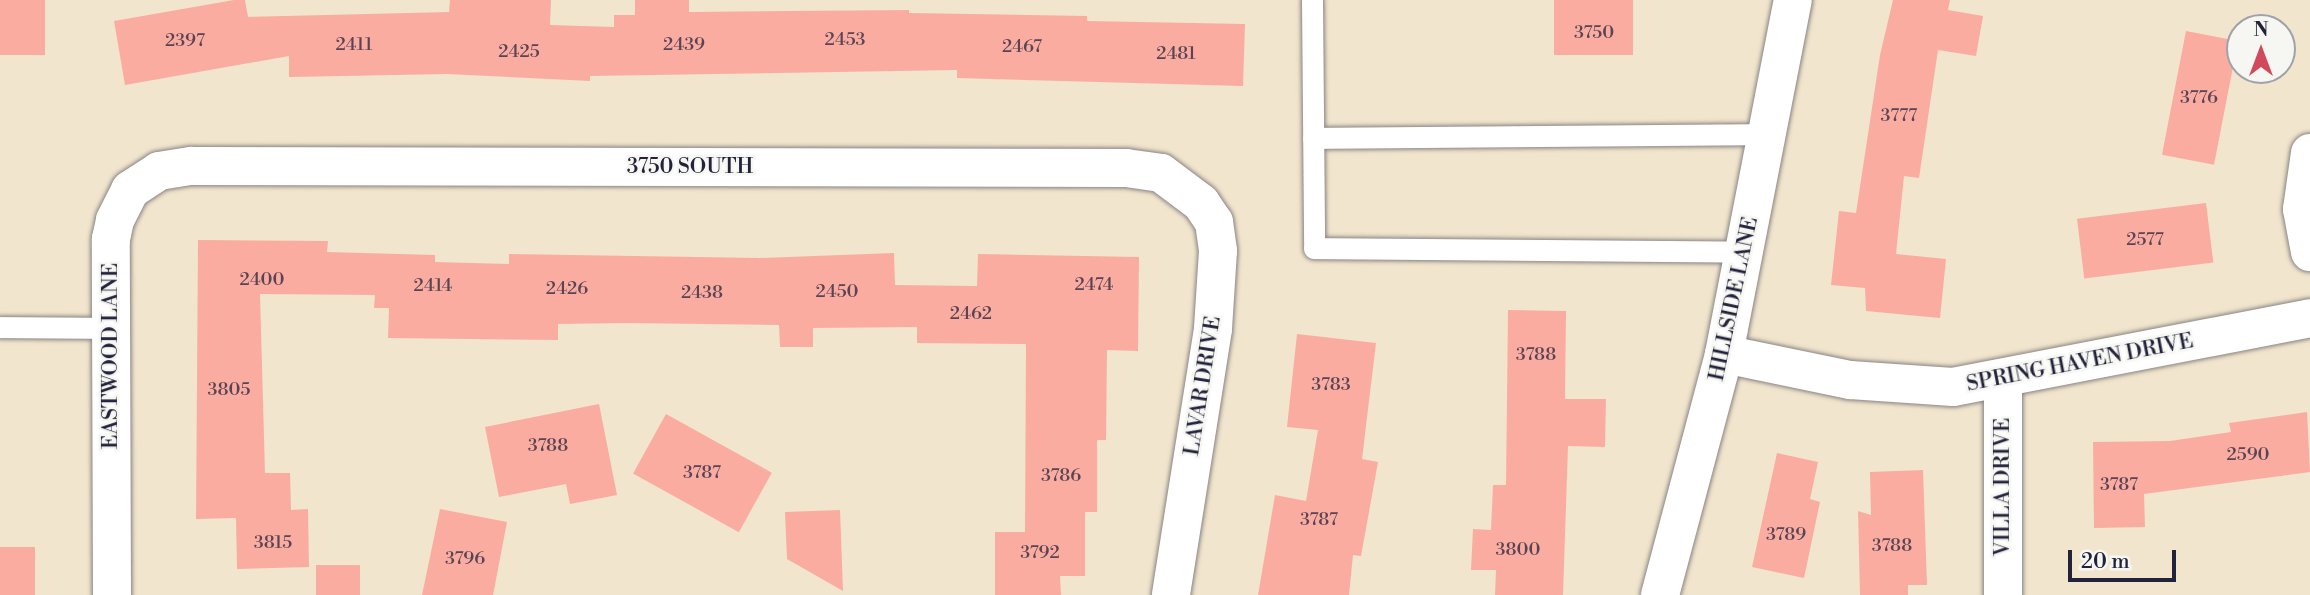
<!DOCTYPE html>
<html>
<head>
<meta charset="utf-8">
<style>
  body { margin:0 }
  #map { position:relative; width:2310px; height:595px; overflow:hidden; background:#f1e5cd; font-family:"Libre Bodoni",serif }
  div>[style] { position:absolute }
  .building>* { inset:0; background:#fbaca0; transform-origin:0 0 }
  .roads { filter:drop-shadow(0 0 2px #8a8484) drop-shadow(0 0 2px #8a8484) }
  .service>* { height:21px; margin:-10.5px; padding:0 10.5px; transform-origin:10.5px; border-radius:10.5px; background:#fff }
  .minor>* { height:38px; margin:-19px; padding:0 19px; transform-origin:19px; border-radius:19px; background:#fff }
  span { translate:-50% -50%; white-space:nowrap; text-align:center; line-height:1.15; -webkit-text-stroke:5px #f6f6f2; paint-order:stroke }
  .number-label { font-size:18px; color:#584454 }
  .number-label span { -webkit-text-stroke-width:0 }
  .street-label { font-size:21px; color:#22223b }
  .north { position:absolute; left:2226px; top:14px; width:70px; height:70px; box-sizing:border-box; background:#f6f6f2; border:2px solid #a1a1a9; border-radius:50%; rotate:0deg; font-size:19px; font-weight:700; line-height:28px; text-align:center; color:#22223b }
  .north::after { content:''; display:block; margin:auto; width:24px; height:32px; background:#d1495b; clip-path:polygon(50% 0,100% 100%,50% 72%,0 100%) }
  .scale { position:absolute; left:2068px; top:550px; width:108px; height:32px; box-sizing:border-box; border:4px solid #22223b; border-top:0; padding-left:9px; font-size:21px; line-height:24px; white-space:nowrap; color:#22223b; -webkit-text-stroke:5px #f6f6f2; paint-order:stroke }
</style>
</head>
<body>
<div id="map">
  <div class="building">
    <div style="left:0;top:0;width:45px;height:55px"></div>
    <div style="clip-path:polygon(234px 0,245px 0,248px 17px,449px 12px,450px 0,551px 0,550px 25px,614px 27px,614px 15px,635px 15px,635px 0,689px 0,689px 12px,909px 10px,909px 13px,1087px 16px,1087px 21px,1245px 24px,1243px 86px,957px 78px,957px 70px,590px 76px,590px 81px,447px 74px,289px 77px,289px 56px,125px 85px,114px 21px)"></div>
    <div style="left:1554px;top:0;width:79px;height:55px"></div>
    <div style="clip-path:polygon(1893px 0,1950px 0,1948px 10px,1983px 16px,1976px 56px,1938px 50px,1919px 178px,1904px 176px,1896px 254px,1946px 259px,1940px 318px,1866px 311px,1865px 288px,1831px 285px,1839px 211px,1856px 213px,1880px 55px)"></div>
    <div style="left:2186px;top:31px;width:53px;height:126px;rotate:11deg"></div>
    <div style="left:2206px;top:203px;width:60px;height:130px;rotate:83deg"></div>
    <div style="clip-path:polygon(198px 240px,328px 241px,327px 252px,435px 255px,435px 262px,509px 264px,509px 254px,760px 258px,894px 253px,895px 285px,977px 286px,978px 254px,1139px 257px,1138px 351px,1107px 350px,1106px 440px,1097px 440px,1097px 512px,1085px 512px,1085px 576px,1060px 576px,1061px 595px,995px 595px,995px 532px,1025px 532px,1026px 344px,917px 343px,917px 327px,813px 328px,813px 347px,780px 347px,779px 325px,626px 323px,558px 324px,558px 340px,388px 338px,389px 308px,374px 308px,375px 295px,260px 294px,265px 473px,290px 473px,291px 510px,308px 509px,309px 567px,237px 569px,236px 518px,196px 519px)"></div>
    <div style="clip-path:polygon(1508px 310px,1566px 311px,1565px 399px,1606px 399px,1605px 447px,1568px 446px,1563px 595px,1495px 595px,1496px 570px,1471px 570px,1473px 529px,1491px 530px,1493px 485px,1506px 485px)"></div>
    <div style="clip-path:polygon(1297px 334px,1376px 343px,1362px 459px,1378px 462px,1361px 556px,1353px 555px,1349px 595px,1258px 595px,1275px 495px,1306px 501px,1318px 430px,1287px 427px)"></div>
    <div style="clip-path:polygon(599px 404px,617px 495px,570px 504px,566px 484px,499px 497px,485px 427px)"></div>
    <div style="clip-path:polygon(2307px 412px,2310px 472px,2144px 494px,2145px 527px,2094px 528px,2093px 442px,2170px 441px,2231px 432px,2229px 423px)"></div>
    <div style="left:666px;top:414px;width:121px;height:68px;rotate:29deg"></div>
    <div style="clip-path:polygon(1777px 453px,1818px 462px,1810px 499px,1820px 502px,1804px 578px,1752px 567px)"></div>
    <div style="clip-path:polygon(1923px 470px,1927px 585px,1908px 585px,1908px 595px,1860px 595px,1858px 511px,1871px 515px,1870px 472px)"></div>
    <div style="clip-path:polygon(440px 509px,507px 522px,493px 595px,422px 595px)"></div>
    <div style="clip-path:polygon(840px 510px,843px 591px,787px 559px,785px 512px)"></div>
    <div style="left:0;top:547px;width:35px;height:48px"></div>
    <div style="left:316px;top:565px;width:44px;height:30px"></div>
  </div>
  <div class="roads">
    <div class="service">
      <div style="left:1312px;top:0;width:248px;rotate:89.5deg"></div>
      <div style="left:1314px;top:248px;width:431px;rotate:0.5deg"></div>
      <div style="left:1313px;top:138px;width:456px;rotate:-0.5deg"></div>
      <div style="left:0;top:327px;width:112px;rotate:0.5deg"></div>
    </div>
    <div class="minor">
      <div style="left:2310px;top:153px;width:57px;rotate:98.1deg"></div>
      <div style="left:2302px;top:209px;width:44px;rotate:79.5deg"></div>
      <div style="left:1724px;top:354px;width:129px;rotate:11.7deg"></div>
      <div style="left:1850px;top:380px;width:103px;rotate:3.9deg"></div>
      <div style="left:1953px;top:387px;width:364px;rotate:-10.9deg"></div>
      <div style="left:2003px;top:380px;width:215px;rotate:90deg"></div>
      <div style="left:112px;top:595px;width:356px;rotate:-90.2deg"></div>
      <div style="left:111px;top:239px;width:19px;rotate:-78deg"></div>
      <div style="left:115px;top:220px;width:34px;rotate:-63deg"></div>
      <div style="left:130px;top:190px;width:35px;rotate:-33deg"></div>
      <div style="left:159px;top:171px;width:33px;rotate:-9deg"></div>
      <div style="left:192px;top:166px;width:934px;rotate:0.12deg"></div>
      <div style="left:1126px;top:168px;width:35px;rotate:8deg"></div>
      <div style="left:1161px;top:173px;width:50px;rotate:36.9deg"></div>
      <div style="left:1201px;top:203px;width:23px;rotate:56deg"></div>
      <div style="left:1214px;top:222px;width:29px;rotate:82deg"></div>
      <div style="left:1218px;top:251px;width:78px;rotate:93.7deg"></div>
      <div style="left:1213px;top:329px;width:269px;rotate:99deg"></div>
      <div style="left:1660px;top:595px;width:249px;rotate:-75.1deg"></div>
      <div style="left:1724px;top:354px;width:361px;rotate:-79deg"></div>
    </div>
  </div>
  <div class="number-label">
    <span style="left:1594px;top:33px">3750</span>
    <span style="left:845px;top:40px">2453</span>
    <span style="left:185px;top:41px">2397</span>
    <span style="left:354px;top:45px">2411</span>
    <span style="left:684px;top:45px">2439</span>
    <span style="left:1022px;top:47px">2467</span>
    <span style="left:519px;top:52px">2425</span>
    <span style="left:1176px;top:54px">2481</span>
    <span style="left:2199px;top:98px">3776</span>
    <span style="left:1899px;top:116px">3777</span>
    <span style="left:2145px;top:240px">2577</span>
    <span style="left:262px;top:280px">2400</span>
    <span style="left:1094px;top:285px">2474</span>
    <span style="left:433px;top:286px">2414</span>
    <span style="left:567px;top:289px">2426</span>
    <span style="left:837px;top:292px">2450</span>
    <span style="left:702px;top:293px">2438</span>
    <span style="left:971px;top:314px">2462</span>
    <span style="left:1536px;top:355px">3788</span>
    <span style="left:1331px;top:385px">3783</span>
    <span style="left:229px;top:390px">3805</span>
    <span style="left:548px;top:446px">3788</span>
    <span style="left:2248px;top:455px">2590</span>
    <span style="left:702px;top:473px">3787</span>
    <span style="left:1061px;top:476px">3786</span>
    <span style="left:2119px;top:485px">3787</span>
    <span style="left:1319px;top:520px">3787</span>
    <span style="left:1786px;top:535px">3789</span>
    <span style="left:273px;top:543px">3815</span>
    <span style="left:1892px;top:546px">3788</span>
    <span style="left:1518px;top:550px">3800</span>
    <span style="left:1040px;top:553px">3792</span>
    <span style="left:465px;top:559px">3796</span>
  </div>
  <div class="street-label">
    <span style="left:690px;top:167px">3750 SOUTH</span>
    <span style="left:1734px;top:299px;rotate:-78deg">HILLSIDE LANE</span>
    <span style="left:111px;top:356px;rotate:-90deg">EASTWOOD LANE</span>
    <span style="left:2080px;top:363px;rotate:-11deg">SPRING HAVEN DRIVE</span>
    <span style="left:1203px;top:386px;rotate:-81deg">LAVAR DRIVE</span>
    <span style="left:2003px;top:487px;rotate:-90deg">VILLA DRIVE</span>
  </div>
  <div class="north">N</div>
  <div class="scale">20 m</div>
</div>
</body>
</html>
